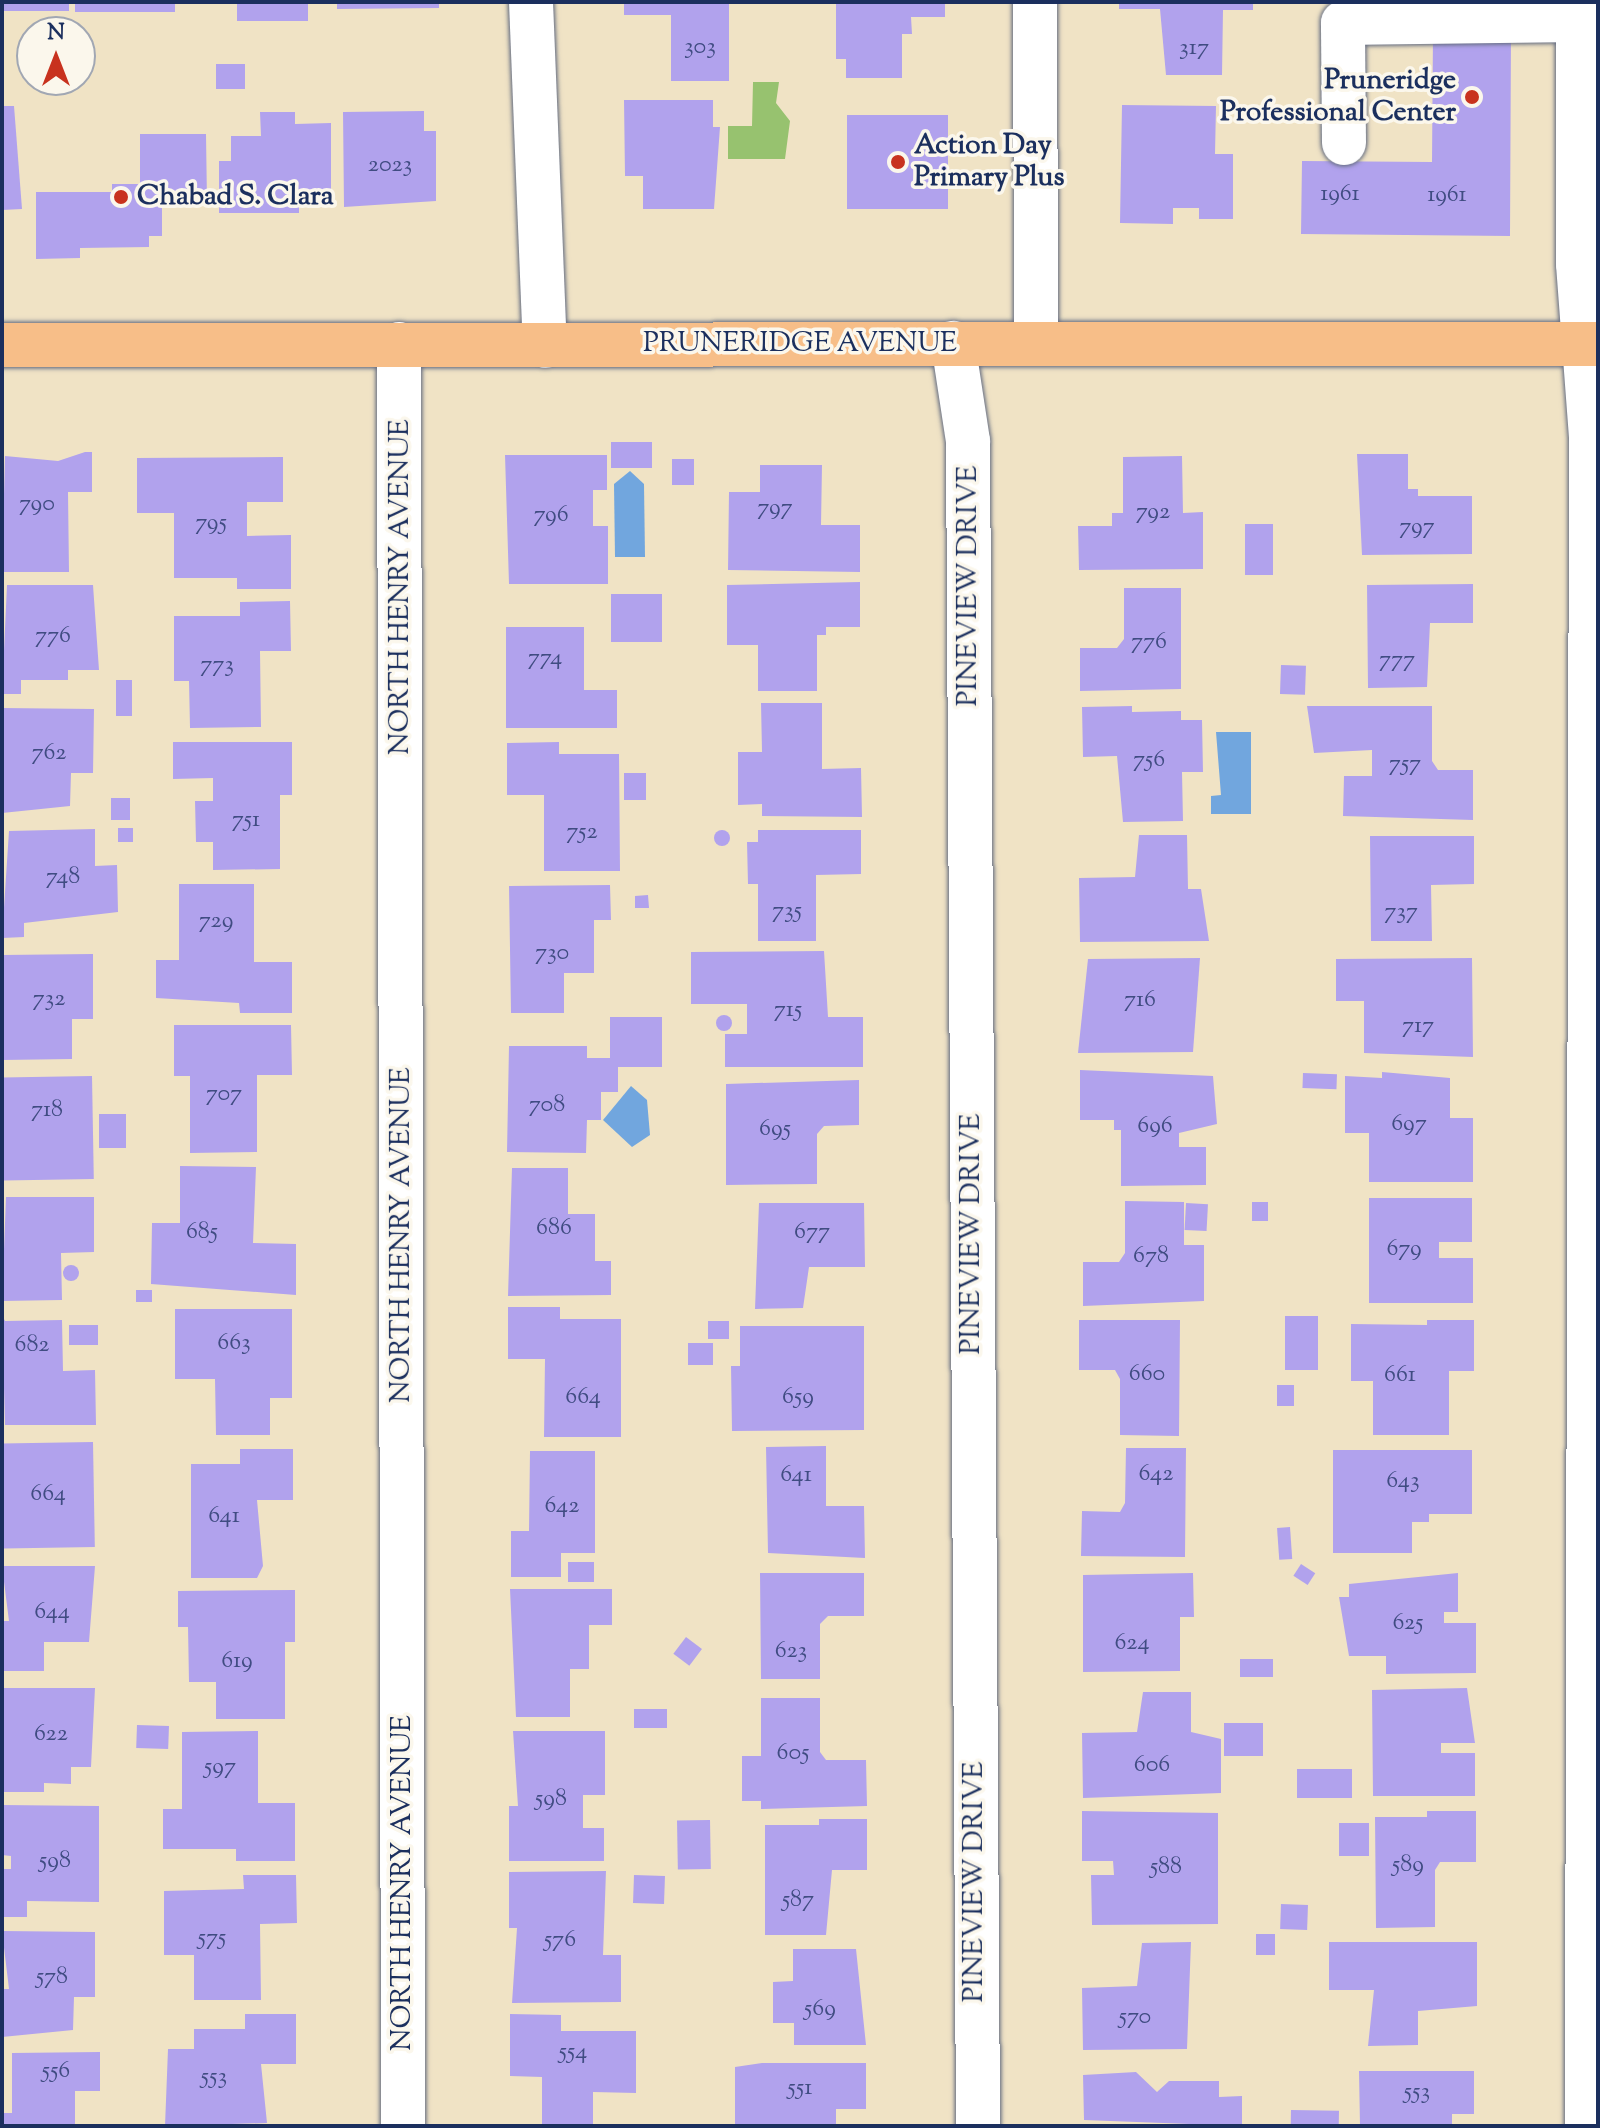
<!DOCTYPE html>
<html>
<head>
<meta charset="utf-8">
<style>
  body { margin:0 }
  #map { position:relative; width:1600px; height:2128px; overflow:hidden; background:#f0e3c5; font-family:"Sorts Mill Goudy",serif }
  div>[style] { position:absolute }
  .green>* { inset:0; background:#97c26f }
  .water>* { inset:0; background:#71a6de }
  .building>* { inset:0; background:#b1a2ed; transform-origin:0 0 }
  .round { border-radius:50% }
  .roads { filter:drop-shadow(0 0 2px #666e82) drop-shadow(0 0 2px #666e82) }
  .minor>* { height:44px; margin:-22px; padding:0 22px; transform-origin:22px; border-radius:22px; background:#fff }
  .major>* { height:44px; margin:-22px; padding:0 22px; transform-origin:22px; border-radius:22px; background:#f7be88 }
  .dots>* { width:22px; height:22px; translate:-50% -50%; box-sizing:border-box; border:4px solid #fbf7ec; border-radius:50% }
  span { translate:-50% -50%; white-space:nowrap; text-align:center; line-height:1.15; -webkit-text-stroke:7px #fbf7ec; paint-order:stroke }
  .number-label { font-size:24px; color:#404c82 }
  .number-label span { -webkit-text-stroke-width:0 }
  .poi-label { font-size:28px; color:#1b2f5e; font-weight:700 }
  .right { translate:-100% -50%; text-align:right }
  .left { translate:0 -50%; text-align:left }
  .street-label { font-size:28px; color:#1b2f5e }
  .frame { position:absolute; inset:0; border:4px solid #1b2f5e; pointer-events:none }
  .north { position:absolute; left:16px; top:16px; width:80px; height:80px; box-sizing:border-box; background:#fbf7ec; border:2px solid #a1a7b3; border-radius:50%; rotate:0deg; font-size:22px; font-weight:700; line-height:32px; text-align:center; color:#1b2f5e }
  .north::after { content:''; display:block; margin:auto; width:28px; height:36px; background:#c8321e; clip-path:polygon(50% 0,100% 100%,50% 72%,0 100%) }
</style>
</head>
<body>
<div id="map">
  <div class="green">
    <div style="clip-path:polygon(753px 82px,779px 82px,776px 103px,790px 121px,785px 159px,728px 159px,728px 126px,752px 126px)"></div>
  </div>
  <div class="water">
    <div style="clip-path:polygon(630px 471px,644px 484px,645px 557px,615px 557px,614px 484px)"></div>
    <div style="clip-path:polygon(1216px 732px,1251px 732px,1251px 814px,1211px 814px,1211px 796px,1221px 795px)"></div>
    <div style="clip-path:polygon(631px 1086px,647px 1100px,650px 1135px,632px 1147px,603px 1120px)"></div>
  </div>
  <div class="building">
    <div style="left:2px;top:2px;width:67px;height:9px"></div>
    <div style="left:75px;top:2px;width:100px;height:10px"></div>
    <div style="left:237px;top:2px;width:71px;height:19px"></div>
    <div style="clip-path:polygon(337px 2px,439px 2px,439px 8px,337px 9px)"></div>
    <div style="clip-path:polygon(624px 2px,729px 2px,729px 81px,671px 81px,671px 15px,624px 15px)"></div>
    <div style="clip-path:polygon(836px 2px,945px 2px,945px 17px,911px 17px,912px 34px,902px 34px,902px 78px,846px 78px,846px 59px,836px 59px)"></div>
    <div style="clip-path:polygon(1119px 2px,1253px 2px,1253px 10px,1223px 10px,1222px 75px,1166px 75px,1160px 9px,1119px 9px)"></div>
    <div style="clip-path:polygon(1433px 32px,1511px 33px,1510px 236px,1301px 234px,1302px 161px,1432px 162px)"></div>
    <div style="left:216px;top:64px;width:29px;height:25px"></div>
    <div style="clip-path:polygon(624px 100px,713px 100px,713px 127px,720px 127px,714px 209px,643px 209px,643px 176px,625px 176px)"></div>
    <div style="clip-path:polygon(1122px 105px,1216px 106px,1215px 154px,1233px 154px,1233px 219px,1199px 219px,1199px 208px,1173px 208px,1173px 224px,1120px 223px)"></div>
    <div style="clip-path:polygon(2px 106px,14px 106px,22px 209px,2px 210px)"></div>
    <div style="clip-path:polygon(424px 111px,424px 131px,436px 131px,436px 201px,344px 207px,343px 112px)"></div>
    <div style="clip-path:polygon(260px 112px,295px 112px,295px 124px,331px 123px,331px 200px,299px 200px,299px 213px,219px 213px,219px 161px,231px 161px,231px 136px,261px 136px)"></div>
    <div style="left:847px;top:115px;width:101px;height:94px"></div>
    <div style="clip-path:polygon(140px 134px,206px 134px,207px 202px,162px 202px,162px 236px,149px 236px,149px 247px,80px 248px,80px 258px,36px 259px,36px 192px,112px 192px,112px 184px,140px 184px)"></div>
    <div style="left:611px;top:442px;width:41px;height:26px"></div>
    <div style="clip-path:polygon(85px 452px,92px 452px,92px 492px,68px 492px,69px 572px,2px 572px,5px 456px,58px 461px)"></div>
    <div style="clip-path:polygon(1357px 454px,1408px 454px,1408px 489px,1418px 489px,1418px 496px,1472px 496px,1472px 554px,1362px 555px)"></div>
    <div style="clip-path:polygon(505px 455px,607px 455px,607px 490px,593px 490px,593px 526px,608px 526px,608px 584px,509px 584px)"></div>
    <div style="clip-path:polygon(1182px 456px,1183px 513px,1203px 512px,1203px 569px,1079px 570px,1078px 526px,1112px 526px,1112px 513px,1123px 513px,1123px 457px)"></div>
    <div style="clip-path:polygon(283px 457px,283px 502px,247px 502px,247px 536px,291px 535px,291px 589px,237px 589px,237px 578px,174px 578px,174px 513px,137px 513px,137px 458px)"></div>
    <div style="left:672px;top:459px;width:22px;height:26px"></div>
    <div style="clip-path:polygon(760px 465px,822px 465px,821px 525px,860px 525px,860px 572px,728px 570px,729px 492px,760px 492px)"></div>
    <div style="left:1245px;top:524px;width:28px;height:51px"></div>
    <div style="clip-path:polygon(860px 582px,860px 627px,826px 627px,826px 635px,817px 635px,817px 691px,758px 691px,758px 645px,727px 645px,727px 585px)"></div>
    <div style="clip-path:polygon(1473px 584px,1473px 623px,1430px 623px,1427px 687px,1368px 688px,1367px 585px)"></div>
    <div style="clip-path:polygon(7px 585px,93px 585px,99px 670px,68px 670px,68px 680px,21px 680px,21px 694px,2px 694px)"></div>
    <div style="clip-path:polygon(1124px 588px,1181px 588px,1181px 689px,1080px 691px,1080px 648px,1117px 648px,1124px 639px)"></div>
    <div style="left:611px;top:594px;width:51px;height:48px"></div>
    <div style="clip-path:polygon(290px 601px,291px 651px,260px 651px,261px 727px,190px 728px,189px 681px,174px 681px,174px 616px,240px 616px,240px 602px)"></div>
    <div style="clip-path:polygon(506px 627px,584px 627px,584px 690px,617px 690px,617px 728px,506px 728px)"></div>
    <div style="left:1281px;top:665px;width:25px;height:29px;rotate:2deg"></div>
    <div style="left:116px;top:680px;width:16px;height:36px"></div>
    <div style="clip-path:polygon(761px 703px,822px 703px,822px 769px,861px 768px,862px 817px,762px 816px,762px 804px,738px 805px,738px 752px,762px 752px)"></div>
    <div style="clip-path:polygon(1132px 706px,1132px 712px,1181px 711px,1181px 720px,1202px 720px,1203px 772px,1182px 772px,1183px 821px,1123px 822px,1117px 756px,1083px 757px,1082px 707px)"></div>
    <div style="clip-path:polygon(1307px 706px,1432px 706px,1432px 761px,1438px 770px,1473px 770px,1473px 820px,1343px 816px,1344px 776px,1372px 776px,1372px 750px,1314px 753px)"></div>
    <div style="clip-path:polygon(2px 708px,94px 709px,93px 773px,71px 773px,70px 806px,2px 813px)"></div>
    <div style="clip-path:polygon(173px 742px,292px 742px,292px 795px,280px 795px,280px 869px,213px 870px,213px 842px,196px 842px,195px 801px,213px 801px,213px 778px,173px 779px)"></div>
    <div style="clip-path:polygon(559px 742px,559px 754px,619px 754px,620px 871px,544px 871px,544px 795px,507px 795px,507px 743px)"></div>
    <div style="left:624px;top:773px;width:22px;height:27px"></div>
    <div style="left:111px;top:798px;width:19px;height:22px"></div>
    <div style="left:118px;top:828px;width:15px;height:14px"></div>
    <div style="clip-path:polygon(95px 829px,95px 866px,117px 865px,118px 912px,24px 923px,24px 937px,2px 938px,9px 831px)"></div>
    <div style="clip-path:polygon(758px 830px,861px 830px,861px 874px,816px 875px,816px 941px,758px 941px,758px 884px,748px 884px,747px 842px,758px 842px)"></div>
    <div class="round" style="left:714px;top:830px;width:16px;height:16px"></div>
    <div style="clip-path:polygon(1139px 835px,1187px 835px,1188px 889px,1201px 889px,1209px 941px,1080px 942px,1079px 878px,1135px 877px)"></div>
    <div style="clip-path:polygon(1370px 836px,1474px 836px,1474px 884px,1431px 885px,1432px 941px,1371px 941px)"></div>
    <div style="clip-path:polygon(179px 884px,254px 884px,254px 962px,292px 962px,292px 1013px,240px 1013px,239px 1003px,156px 998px,156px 960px,179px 960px)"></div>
    <div style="clip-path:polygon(610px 885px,611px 920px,594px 920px,594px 973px,564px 973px,564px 1013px,511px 1013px,509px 886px)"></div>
    <div style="clip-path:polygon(648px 895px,649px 908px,635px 908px,635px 896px)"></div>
    <div style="clip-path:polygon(824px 951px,828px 1017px,863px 1017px,863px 1067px,725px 1067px,725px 1034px,747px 1034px,747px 1004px,691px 1004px,691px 952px)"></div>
    <div style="clip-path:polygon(93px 954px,93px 1019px,72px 1019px,72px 1059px,2px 1060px,2px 955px)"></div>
    <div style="clip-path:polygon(1200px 958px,1193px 1052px,1078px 1053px,1088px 959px)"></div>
    <div style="clip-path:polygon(1472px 958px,1473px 1057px,1364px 1053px,1364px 1001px,1336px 1001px,1336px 959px)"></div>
    <div class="round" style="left:716px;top:1015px;width:16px;height:16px"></div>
    <div style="clip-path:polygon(610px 1017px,662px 1017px,662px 1067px,618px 1067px,618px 1092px,601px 1092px,601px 1120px,587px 1120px,586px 1153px,507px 1152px,509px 1046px,587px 1046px,587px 1058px,610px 1058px)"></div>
    <div style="clip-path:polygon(174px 1025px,291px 1025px,292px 1075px,257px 1075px,257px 1152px,190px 1153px,190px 1076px,174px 1076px)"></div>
    <div style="clip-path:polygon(1080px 1070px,1213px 1076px,1217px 1124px,1179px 1133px,1179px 1147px,1206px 1147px,1206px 1185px,1121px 1186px,1121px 1130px,1114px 1130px,1114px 1120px,1080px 1120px)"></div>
    <div style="clip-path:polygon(1382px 1072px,1450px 1078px,1450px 1118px,1473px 1118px,1473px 1182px,1369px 1182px,1369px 1133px,1345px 1133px,1345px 1076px,1382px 1078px)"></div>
    <div style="left:1303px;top:1073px;width:34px;height:15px;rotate:2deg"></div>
    <div style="left:92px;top:1076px;width:103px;height:90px;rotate:89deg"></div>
    <div style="clip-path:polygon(859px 1080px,859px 1125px,824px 1126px,817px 1134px,817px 1184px,726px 1185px,726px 1084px)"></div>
    <div style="left:99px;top:1114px;width:27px;height:34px"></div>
    <div style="clip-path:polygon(180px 1166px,256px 1167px,253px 1243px,296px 1244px,296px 1295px,151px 1284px,152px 1223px,180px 1223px)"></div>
    <div style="clip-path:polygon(512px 1168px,568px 1168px,568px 1214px,595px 1214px,595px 1261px,611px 1261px,611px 1295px,508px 1296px)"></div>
    <div style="clip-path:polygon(6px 1197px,94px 1197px,94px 1252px,61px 1253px,62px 1300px,2px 1301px)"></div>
    <div style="clip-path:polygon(1369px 1198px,1472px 1198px,1472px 1242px,1439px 1242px,1439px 1258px,1473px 1258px,1473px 1303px,1369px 1303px)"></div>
    <div style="clip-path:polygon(1125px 1201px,1184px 1202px,1184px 1245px,1204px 1245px,1204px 1301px,1083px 1306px,1083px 1262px,1119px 1262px,1125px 1253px)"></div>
    <div style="left:1252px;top:1202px;width:16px;height:19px"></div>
    <div style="clip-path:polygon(759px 1203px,864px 1203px,865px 1267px,809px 1267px,803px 1308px,755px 1309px)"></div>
    <div style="left:1186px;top:1203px;width:22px;height:27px;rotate:3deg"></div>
    <div class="round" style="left:63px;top:1265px;width:16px;height:16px"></div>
    <div style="left:136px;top:1290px;width:16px;height:12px"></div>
    <div style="clip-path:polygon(508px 1307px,560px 1307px,560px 1319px,621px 1319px,621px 1437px,544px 1437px,545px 1359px,508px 1359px)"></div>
    <div style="clip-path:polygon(175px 1309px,292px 1309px,292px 1398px,270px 1398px,270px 1435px,216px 1435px,215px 1379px,175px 1379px)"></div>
    <div style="clip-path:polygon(2px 1315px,5px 1321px,62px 1320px,63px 1371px,95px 1370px,96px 1425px,5px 1425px)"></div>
    <div style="left:1318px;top:1316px;width:54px;height:33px;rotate:90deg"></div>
    <div style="clip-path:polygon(1079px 1320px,1180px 1320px,1179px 1436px,1120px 1435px,1120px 1379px,1115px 1370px,1079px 1370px)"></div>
    <div style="clip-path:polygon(1427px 1320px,1474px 1320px,1474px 1371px,1449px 1371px,1449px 1435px,1373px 1435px,1373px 1381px,1351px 1381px,1351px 1324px,1427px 1325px)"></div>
    <div style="left:708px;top:1321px;width:21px;height:18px"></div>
    <div style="left:69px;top:1325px;width:29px;height:20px"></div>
    <div style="clip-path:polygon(740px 1326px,864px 1326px,864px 1430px,732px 1431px,731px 1366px,740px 1366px)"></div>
    <div style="left:713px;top:1343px;width:22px;height:25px;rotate:90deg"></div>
    <div style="left:1277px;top:1385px;width:17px;height:21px"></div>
    <div style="left:93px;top:1442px;width:105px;height:91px;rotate:89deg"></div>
    <div style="clip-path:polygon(826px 1446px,826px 1506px,864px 1506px,865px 1558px,768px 1553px,766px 1447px)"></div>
    <div style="clip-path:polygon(1126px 1448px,1186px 1448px,1185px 1557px,1081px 1556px,1082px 1511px,1120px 1512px,1125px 1503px)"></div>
    <div style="clip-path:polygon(240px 1449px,293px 1449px,293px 1500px,257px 1500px,263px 1566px,257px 1578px,191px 1578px,191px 1464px,240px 1464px)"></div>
    <div style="clip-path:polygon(1333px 1450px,1472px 1450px,1472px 1514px,1429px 1514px,1429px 1522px,1412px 1522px,1412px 1553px,1333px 1553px)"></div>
    <div style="clip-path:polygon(530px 1451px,595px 1451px,595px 1553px,561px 1553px,561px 1577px,511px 1577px,511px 1531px,529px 1531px)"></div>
    <div style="left:1290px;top:1527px;width:32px;height:13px;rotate:86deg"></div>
    <div style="left:568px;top:1562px;width:26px;height:20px"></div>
    <div style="left:1301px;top:1564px;width:17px;height:14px;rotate:33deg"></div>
    <div style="clip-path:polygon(2px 1566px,95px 1566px,89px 1642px,44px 1642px,44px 1671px,2px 1671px,2px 1621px,9px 1621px)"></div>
    <div style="clip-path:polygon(760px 1573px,864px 1573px,864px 1616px,828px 1616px,820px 1624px,820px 1679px,761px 1679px)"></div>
    <div style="clip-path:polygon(1193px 1573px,1194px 1617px,1180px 1617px,1180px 1671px,1083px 1672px,1083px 1575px)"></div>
    <div style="clip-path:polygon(1458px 1573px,1458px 1612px,1444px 1612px,1444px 1623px,1476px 1623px,1476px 1673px,1386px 1674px,1386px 1656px,1349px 1656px,1339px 1597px,1349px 1597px,1349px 1584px)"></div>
    <div style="clip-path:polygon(510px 1589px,612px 1589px,612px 1625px,589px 1625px,589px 1669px,570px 1669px,570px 1717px,516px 1717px)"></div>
    <div style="clip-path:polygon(295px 1590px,295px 1642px,285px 1642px,285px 1719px,216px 1719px,216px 1682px,189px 1682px,188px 1627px,178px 1627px,178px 1591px)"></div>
    <div style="left:686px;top:1637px;width:20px;height:21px;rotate:37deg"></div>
    <div style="left:1240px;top:1659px;width:33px;height:18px"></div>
    <div style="clip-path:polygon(2px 1688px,95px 1688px,91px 1767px,71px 1767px,71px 1784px,44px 1783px,44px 1792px,2px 1792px)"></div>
    <div style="clip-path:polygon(1467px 1688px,1475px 1743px,1441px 1743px,1441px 1753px,1475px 1753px,1475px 1796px,1373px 1796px,1372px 1690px)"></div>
    <div style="clip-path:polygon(1143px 1692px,1191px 1692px,1191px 1732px,1221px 1739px,1221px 1793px,1083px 1798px,1082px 1733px,1137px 1732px)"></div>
    <div style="clip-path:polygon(761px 1698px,820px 1698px,820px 1752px,826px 1760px,866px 1760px,867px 1806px,761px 1809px,761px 1801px,742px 1801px,742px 1756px,761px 1756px)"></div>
    <div style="left:634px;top:1709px;width:33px;height:19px"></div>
    <div style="left:1263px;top:1723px;width:33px;height:39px;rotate:90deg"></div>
    <div style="left:137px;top:1725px;width:32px;height:23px;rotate:2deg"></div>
    <div style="clip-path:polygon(258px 1731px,258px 1803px,295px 1803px,295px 1861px,236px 1861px,236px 1849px,163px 1849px,163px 1809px,182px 1809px,182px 1732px)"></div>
    <div style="clip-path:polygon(513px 1731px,605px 1731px,605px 1795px,583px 1795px,583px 1828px,604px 1828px,604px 1861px,509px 1861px,509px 1806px,518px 1806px)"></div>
    <div style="left:1297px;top:1769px;width:55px;height:29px"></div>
    <div style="clip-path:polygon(2px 1805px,99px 1806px,99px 1902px,27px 1901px,27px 1917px,2px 1917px,2px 1869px,11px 1869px,11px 1856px,2px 1855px)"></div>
    <div style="clip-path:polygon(1082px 1811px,1218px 1813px,1218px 1924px,1092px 1925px,1091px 1875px,1114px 1875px,1113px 1861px,1082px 1861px)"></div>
    <div style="clip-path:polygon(1427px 1811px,1476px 1811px,1476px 1862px,1440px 1862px,1435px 1870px,1435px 1927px,1376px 1928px,1375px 1817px,1427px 1817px)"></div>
    <div style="clip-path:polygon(819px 1819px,867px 1819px,867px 1870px,832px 1870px,826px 1935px,765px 1935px,765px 1825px,819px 1825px)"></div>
    <div style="left:710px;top:1820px;width:49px;height:33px;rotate:89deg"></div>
    <div style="left:1339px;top:1823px;width:30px;height:33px"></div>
    <div style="clip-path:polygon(606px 1871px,603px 1955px,621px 1955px,621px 2002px,512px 2003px,517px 1928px,509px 1928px,509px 1872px)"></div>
    <div style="clip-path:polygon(243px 1875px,296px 1875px,297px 1923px,260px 1924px,261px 2000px,194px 2000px,194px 1955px,164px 1955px,164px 1891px,244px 1889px)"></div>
    <div style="left:634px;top:1875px;width:31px;height:28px;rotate:2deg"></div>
    <div style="left:1281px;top:1904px;width:27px;height:25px;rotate:2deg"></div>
    <div style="clip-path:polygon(2px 1931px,95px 1932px,95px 1997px,74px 1997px,73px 2030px,2px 2037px,2px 1989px,9px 1989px)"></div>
    <div style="left:1256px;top:1934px;width:19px;height:21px"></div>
    <div style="clip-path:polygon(1191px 1942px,1187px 2049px,1083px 2050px,1082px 1988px,1137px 1986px,1142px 1943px)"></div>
    <div style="clip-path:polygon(1329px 1942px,1477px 1942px,1477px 2006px,1418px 2011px,1418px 2045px,1368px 2046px,1374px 1990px,1329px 1990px)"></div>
    <div style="clip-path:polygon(793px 1949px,856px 1949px,866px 2045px,794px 2045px,794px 2023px,773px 2023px,773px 1982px,793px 1981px)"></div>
    <div style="clip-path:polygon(245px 2014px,296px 2014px,296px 2064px,261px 2064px,267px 2123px,165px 2126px,168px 2049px,194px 2049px,194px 2029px,245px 2029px)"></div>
    <div style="clip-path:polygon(510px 2014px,561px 2015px,561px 2031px,636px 2031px,636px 2093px,593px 2092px,593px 2126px,542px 2126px,542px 2077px,510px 2076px)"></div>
    <div style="clip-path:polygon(100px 2052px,100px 2091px,75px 2091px,75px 2126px,2px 2126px,2px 2113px,12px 2113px,12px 2053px)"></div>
    <div style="clip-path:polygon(762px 2063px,866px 2063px,866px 2109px,836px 2109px,836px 2126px,735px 2124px,735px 2067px)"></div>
    <div style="clip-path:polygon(1359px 2071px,1474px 2071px,1474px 2114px,1452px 2114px,1452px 2126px,1360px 2126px)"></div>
    <div style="clip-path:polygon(1136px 2072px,1157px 2092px,1169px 2081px,1219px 2081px,1219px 2097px,1242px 2096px,1242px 2126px,1084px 2120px,1083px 2075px)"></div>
    <div style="left:1291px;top:2110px;width:48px;height:16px;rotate:1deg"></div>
  </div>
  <div class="roads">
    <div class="minor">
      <div style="left:531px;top:2px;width:344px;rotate:87.7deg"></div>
      <div style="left:1035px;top:2px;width:341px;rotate:89.8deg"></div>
      <div style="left:1578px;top:2px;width:262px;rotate:90deg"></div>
      <div style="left:1578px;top:264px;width:173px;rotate:85.7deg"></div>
      <div style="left:1591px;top:437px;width:1689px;rotate:90.14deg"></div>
      <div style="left:1344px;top:143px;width:120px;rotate:-90.5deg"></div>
      <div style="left:1343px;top:23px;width:234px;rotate:-0.7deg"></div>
      <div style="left:953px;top:343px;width:99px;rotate:81.3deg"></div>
      <div style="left:968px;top:441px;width:1685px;rotate:89.66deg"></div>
      <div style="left:399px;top:344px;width:1782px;rotate:89.87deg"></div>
    </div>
    <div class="major">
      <div style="left:2px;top:345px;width:1596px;rotate:-0.04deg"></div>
    </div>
  </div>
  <div class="dots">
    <div style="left:1472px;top:97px;background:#c8321e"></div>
    <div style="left:898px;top:162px;background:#c8321e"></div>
    <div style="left:121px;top:197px;background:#c8321e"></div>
  </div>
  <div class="number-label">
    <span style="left:700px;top:48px">303</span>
    <span style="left:1194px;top:49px">317</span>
    <span style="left:390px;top:166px">2023</span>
    <span style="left:1340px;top:195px">1961</span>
    <span style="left:1447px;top:196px">1961</span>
    <span style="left:37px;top:505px">790</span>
    <span style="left:775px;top:509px">797</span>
    <span style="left:1153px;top:513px">792</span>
    <span style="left:551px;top:516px">796</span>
    <span style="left:211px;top:524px">795</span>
    <span style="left:1417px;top:528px">797</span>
    <span style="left:53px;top:637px">776</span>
    <span style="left:1149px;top:643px">776</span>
    <span style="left:545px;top:659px">774</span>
    <span style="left:1397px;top:661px">777</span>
    <span style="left:217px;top:666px">773</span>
    <span style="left:49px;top:754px">762</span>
    <span style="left:1149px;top:761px">756</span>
    <span style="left:1405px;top:765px">757</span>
    <span style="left:246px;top:821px">751</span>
    <span style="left:582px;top:833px">752</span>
    <span style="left:63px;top:878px">748</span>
    <span style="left:787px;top:912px">735</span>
    <span style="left:1401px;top:913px">737</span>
    <span style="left:216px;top:922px">729</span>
    <span style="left:552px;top:954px">730</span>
    <span style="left:49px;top:1000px">732</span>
    <span style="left:1140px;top:1001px">716</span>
    <span style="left:788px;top:1011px">715</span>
    <span style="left:1418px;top:1027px">717</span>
    <span style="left:224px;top:1095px">707</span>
    <span style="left:547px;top:1106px">708</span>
    <span style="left:47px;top:1111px">718</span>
    <span style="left:1409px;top:1125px">697</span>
    <span style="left:1155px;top:1127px">696</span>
    <span style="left:775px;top:1130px">695</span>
    <span style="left:554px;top:1229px">686</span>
    <span style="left:202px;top:1233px">685</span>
    <span style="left:812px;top:1233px">677</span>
    <span style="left:1404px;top:1250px">679</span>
    <span style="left:1151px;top:1257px">678</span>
    <span style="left:234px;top:1344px">663</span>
    <span style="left:32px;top:1346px">682</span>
    <span style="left:1147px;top:1375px">660</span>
    <span style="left:1400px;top:1376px">661</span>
    <span style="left:583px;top:1398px">664</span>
    <span style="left:798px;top:1398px">659</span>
    <span style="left:1156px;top:1475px">642</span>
    <span style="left:796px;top:1476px">641</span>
    <span style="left:1403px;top:1482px">643</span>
    <span style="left:48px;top:1495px">664</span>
    <span style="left:562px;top:1507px">642</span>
    <span style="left:224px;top:1517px">641</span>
    <span style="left:52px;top:1613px">644</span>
    <span style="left:1408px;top:1624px">625</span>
    <span style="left:1132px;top:1644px">624</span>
    <span style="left:791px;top:1652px">623</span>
    <span style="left:237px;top:1662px">619</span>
    <span style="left:51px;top:1735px">622</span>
    <span style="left:793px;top:1754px">605</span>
    <span style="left:1152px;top:1766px">606</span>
    <span style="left:220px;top:1768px">597</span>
    <span style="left:551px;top:1800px">598</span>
    <span style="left:55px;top:1862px">598</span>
    <span style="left:1408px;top:1866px">589</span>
    <span style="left:1166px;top:1868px">588</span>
    <span style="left:798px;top:1901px">587</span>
    <span style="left:212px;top:1939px">575</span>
    <span style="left:560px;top:1941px">576</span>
    <span style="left:52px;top:1978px">578</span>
    <span style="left:820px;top:2010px">569</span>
    <span style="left:1135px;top:2018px">570</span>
    <span style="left:573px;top:2053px">554</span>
    <span style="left:56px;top:2072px">556</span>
    <span style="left:214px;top:2078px">553</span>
    <span style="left:800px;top:2089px">551</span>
    <span style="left:1417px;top:2093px">553</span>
  </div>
  <div class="poi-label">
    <span class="right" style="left:1456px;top:97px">Pruneridge<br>Professional Center</span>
    <span class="left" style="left:914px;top:162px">Action Day<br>Primary Plus</span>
    <span class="left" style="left:137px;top:197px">Chabad S. Clara</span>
  </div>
  <div class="street-label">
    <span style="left:800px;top:344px">PRUNERIDGE AVENUE</span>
    <span style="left:969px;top:586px;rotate:-90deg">PINEVIEW DRIVE</span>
    <span style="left:401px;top:587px;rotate:-90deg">NORTH HENRY AVENUE</span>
    <span style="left:972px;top:1234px;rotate:-90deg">PINEVIEW DRIVE</span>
    <span style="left:402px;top:1235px;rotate:-90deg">NORTH HENRY AVENUE</span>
    <span style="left:975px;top:1882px;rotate:-90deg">PINEVIEW DRIVE</span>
    <span style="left:403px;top:1883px;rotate:-90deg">NORTH HENRY AVENUE</span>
  </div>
  <div class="frame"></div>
  <div class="north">N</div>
</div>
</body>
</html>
